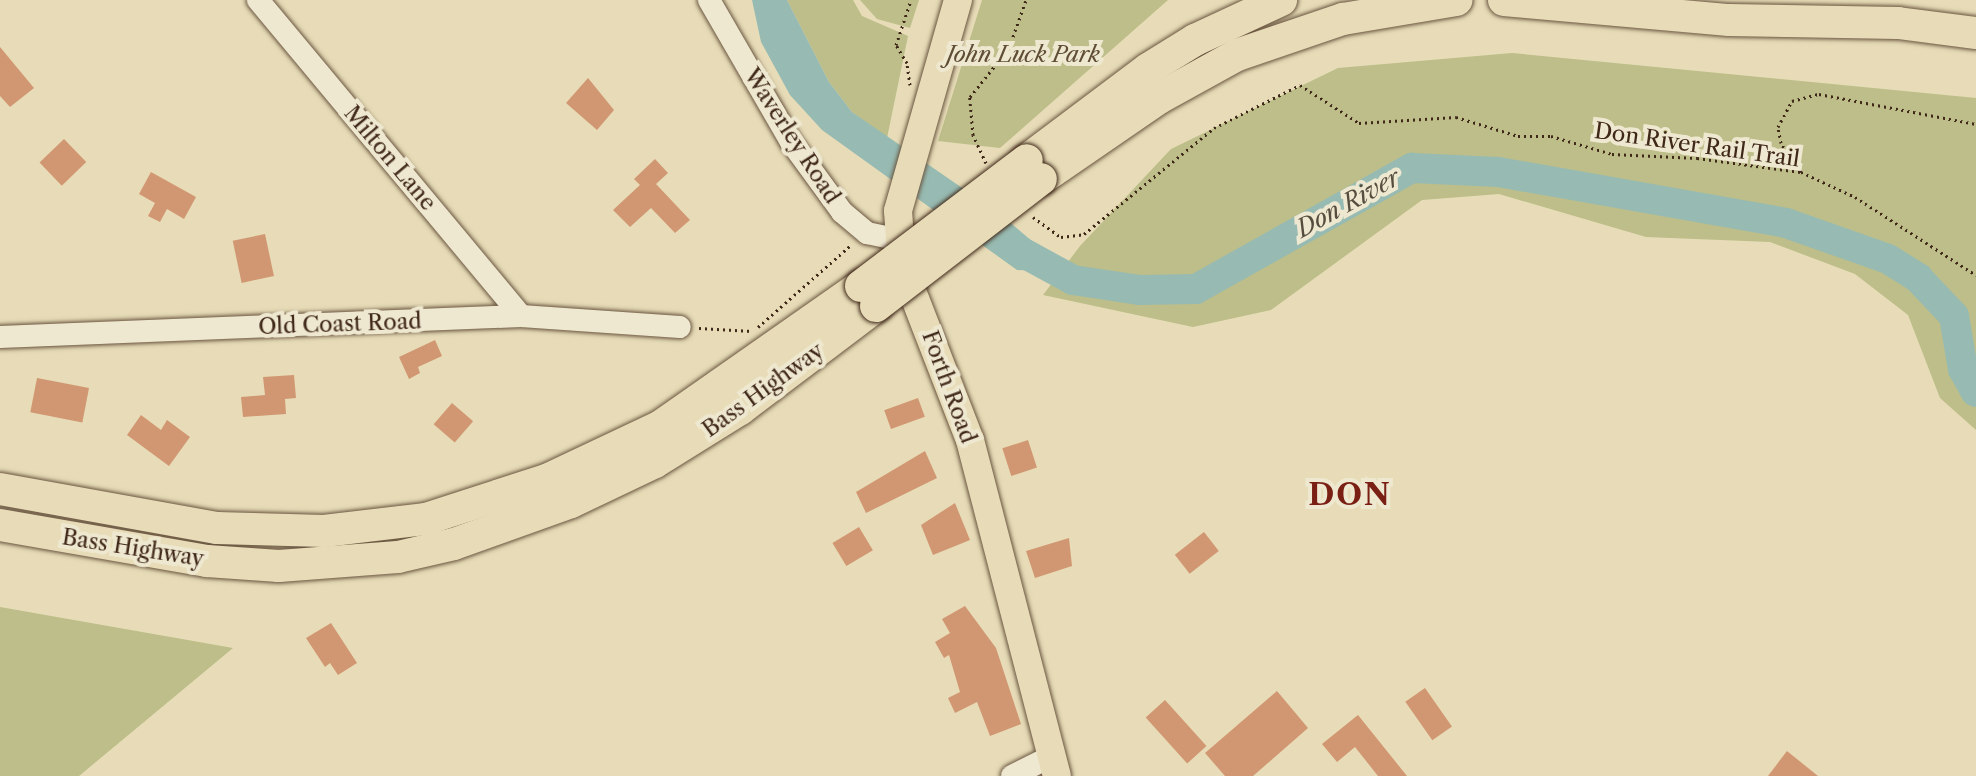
<!DOCTYPE html>
<html>
<head>
<meta charset="utf-8">
<style>
  body { margin:0 }
  #map { position:relative; width:1976px; height:776px; overflow:hidden; background:#e7dcb7; font-family:"Libre Caslon Text",serif }
  div>[style] { position:absolute }
  .green>* { inset:0; background:#bdbe89 }
  .water>* { inset:0; background:#97bbb2 }
  .river>* { height:30px; margin:-15px; padding:0 15px; transform-origin:15px; border-radius:15px; background:#97bbb2 }
  .building>* { inset:0; background:#d19772; transform-origin:0 0 }
  .path>* { height:3px; margin-top:-1.5px; transform-origin:0; background:repeating-linear-gradient(90deg,#402819 0 2px,transparent 0 6px) }
  .roads { filter:drop-shadow(0 0 2px #6a5540) drop-shadow(0 0 2px #6a5540) }
  .minor>* { height:22px; margin:-11px; padding:0 11px; transform-origin:11px; border-radius:11px; background:#efe8d0 }
  .major>* { height:28px; margin:-14px; padding:0 14px; transform-origin:14px; border-radius:14px; background:#e7dcb7 }
  .highway>* { height:32px; margin:-16px; padding:0 16px; transform-origin:16px; border-radius:16px; background:#e7dcb7 }
  .bridges { filter:drop-shadow(0 0 2px #402819) drop-shadow(0 0 2px #402819) }
  .highway-bridge>* { height:32px; margin:-16px; padding:0 16px; transform-origin:16px; border-radius:16px; background:#e7dcb7 }
  span { translate:-50% -50%; white-space:nowrap; text-align:center; line-height:1.15; -webkit-text-stroke:8px #efe8d0; paint-order:stroke }
  .park-label { font-size:22px; color:#5f4e35; font-style:italic }
  .street-label { font-size:22px; color:#402819 }
  .water-label { font-size:24px; color:#564d3f; font-style:italic }
  .district-label { font-size:30px; color:#7a1f14; font-weight:700; letter-spacing:2px }
</style>
</head>
<body>
<div id="map">
  <div class="green">
    <div style="clip-path:polygon(787px 0,853px 0,862px 16px,908px 36px,887px 138px,852px 112px,829px 82px)"></div>
    <div style="clip-path:polygon(860px 0,919px 0,910px 28px,877px 19px)"></div>
    <div style="clip-path:polygon(982px 0,1168px 0,1000px 148px,938px 141px)"></div>
    <div style="clip-path:polygon(1512px 53px,1976px 98px,1976px 430px,1940px 398px,1908px 315px,1855px 274px,1770px 242px,1646px 237px,1499px 194px,1422px 200px,1271px 310px,1193px 327px,1043px 295px,1080px 246px,1171px 149px,1338px 68px)"></div>
    <div style="clip-path:polygon(0 607px,233px 648px,79px 776px,0 776px)"></div>
  </div>
  <div class="water">
    <div style="clip-path:polygon(752px 0,787px 0,829px 82px,852px 112px,1000px 214px,1040px 248px,1049px 271px,1017px 270px,822px 130px,790px 95px,761px 42px)"></div>
  </div>
  <div class="river">
    <div style="left:1018px;top:250px;width:63px;rotate:28.6deg"></div>
    <div style="left:1073px;top:280px;width:68px;rotate:8.5deg"></div>
    <div style="left:1140px;top:290px;width:56px;rotate:-1deg"></div>
    <div style="left:1196px;top:289px;width:248px;rotate:-29.3deg"></div>
    <div style="left:1412px;top:168px;width:86px;rotate:2.7deg"></div>
    <div style="left:1498px;top:172px;width:292px;rotate:10deg"></div>
    <div style="left:1786px;top:223px;width:108px;rotate:19.4deg"></div>
    <div style="left:1888px;top:259px;width:36px;rotate:32deg"></div>
    <div style="left:1918px;top:278px;width:52px;rotate:46.5deg"></div>
    <div style="left:1954px;top:316px;width:54px;rotate:80.4deg"></div>
    <div style="left:1963px;top:369px;width:26px;rotate:61deg"></div>
  </div>
  <div class="building">
    <div style="clip-path:polygon(0 47px,34px 88px,10px 107px,0 96px)"></div>
    <div style="clip-path:polygon(588px 78px,614px 110px,597px 130px,566px 103px)"></div>
    <div style="left:64px;top:139px;width:32px;height:34px;rotate:46deg"></div>
    <div style="clip-path:polygon(655px 159px,668px 173px,656px 184px,690px 220px,675px 233px,651px 208px,630px 227px,613px 210px,640px 185px,634px 179px)"></div>
    <div style="clip-path:polygon(151px 172px,196px 197px,184px 219px,167px 209px,160px 222px,148px 216px,155px 203px,139px 194px)"></div>
    <div style="left:265px;top:234px;width:43px;height:33px;rotate:78deg"></div>
    <div style="clip-path:polygon(435px 340px,442px 356px,418px 367px,420px 373px,409px 379px,399px 357px)"></div>
    <div style="clip-path:polygon(294px 375px,296px 398px,285px 399px,286px 414px,243px 417px,241px 397px,265px 395px,263px 377px)"></div>
    <div style="left:37px;top:378px;width:53px;height:35px;rotate:11deg"></div>
    <div style="left:918px;top:398px;width:20px;height:36px;rotate:70deg"></div>
    <div style="left:452px;top:403px;width:28px;height:28px;rotate:41deg"></div>
    <div style="clip-path:polygon(141px 415px,161px 430px,167px 420px,190px 437px,169px 466px,127px 435px)"></div>
    <div style="left:1028px;top:440px;width:29px;height:27px;rotate:72deg"></div>
    <div style="clip-path:polygon(925px 451px,937px 478px,866px 513px,856px 492px)"></div>
    <div style="clip-path:polygon(955px 503px,970px 540px,933px 555px,921px 525px)"></div>
    <div style="left:859px;top:527px;width:27px;height:31px;rotate:59deg"></div>
    <div style="left:1204px;top:532px;width:24px;height:37px;rotate:52deg"></div>
    <div style="clip-path:polygon(1069px 538px,1072px 566px,1035px 578px,1026px 551px)"></div>
    <div style="clip-path:polygon(965px 606px,996px 648px,1021px 724px,990px 736px,977px 702px,955px 713px,948px 698px,960px 692px,949px 655px,944px 658px,935px 642px,950px 633px,942px 619px)"></div>
    <div style="clip-path:polygon(331px 623px,357px 663px,338px 675px,330px 663px,325px 667px,306px 638px)"></div>
    <div style="left:1425px;top:688px;width:47px;height:24px;rotate:55deg"></div>
    <div style="clip-path:polygon(1277px 691px,1308px 728px,1253px 776px,1225px 776px,1205px 753px)"></div>
    <div style="left:1165px;top:700px;width:62px;height:26px;rotate:48deg"></div>
    <div style="clip-path:polygon(1358px 715px,1407px 776px,1378px 776px,1355px 747px,1337px 762px,1322px 744px)"></div>
    <div style="clip-path:polygon(1787px 751px,1818px 776px,1768px 776px)"></div>
  </div>
  <div class="path">
    <div style="left:910px;top:85px;width:22px;rotate:-98deg"></div>
    <div style="left:907px;top:63px;width:21px;rotate:-121deg"></div>
    <div style="left:896px;top:45px;width:47px;rotate:-71.6deg"></div>
    <div style="left:986px;top:163px;width:31px;rotate:-115deg"></div>
    <div style="left:973px;top:135px;width:38px;rotate:-95deg"></div>
    <div style="left:970px;top:97px;width:63px;rotate:-51.5deg"></div>
    <div style="left:1009px;top:48px;width:51px;rotate:-70.5deg"></div>
    <div style="left:1801px;top:172px;width:35px;rotate:-125deg"></div>
    <div style="left:1781px;top:143px;width:16px;rotate:-101deg"></div>
    <div style="left:1778px;top:127px;width:30px;rotate:-62deg"></div>
    <div style="left:1792px;top:101px;width:28px;rotate:-15deg"></div>
    <div style="left:1819px;top:94px;width:160px;rotate:10.8deg"></div>
    <div style="left:1033px;top:217px;width:34px;rotate:36deg"></div>
    <div style="left:1061px;top:237px;width:23px;rotate:-7deg"></div>
    <div style="left:1084px;top:234px;width:168px;rotate:-39.2deg"></div>
    <div style="left:1214px;top:128px;width:96px;rotate:-26.6deg"></div>
    <div style="left:1300px;top:85px;width:70px;rotate:32.8deg"></div>
    <div style="left:1359px;top:123px;width:97px;rotate:-3.5deg"></div>
    <div style="left:1456px;top:117px;width:65px;rotate:17deg"></div>
    <div style="left:1518px;top:136px;width:33px"></div>
    <div style="left:1551px;top:136px;width:64px;rotate:16.4deg"></div>
    <div style="left:1612px;top:154px;width:85px;rotate:2.7deg"></div>
    <div style="left:1697px;top:158px;width:105px;rotate:7.7deg"></div>
    <div style="left:1801px;top:172px;width:60px;rotate:24.8deg"></div>
    <div style="left:1855px;top:197px;width:144px;rotate:32.8deg"></div>
    <div style="left:758px;top:327px;width:124px;rotate:-41.4deg"></div>
    <div style="left:699px;top:328px;width:53px;rotate:3.2deg"></div>
  </div>
  <div class="roads">
    <div class="minor">
      <div style="left:258px;top:0;width:411px;rotate:50.2deg"></div>
      <div style="left:709px;top:0;width:164px;rotate:60deg"></div>
      <div style="left:791px;top:142px;width:87px;rotate:53.9deg"></div>
      <div style="left:842px;top:212px;width:33px;rotate:40deg"></div>
      <div style="left:867px;top:233px;width:35px;rotate:12deg"></div>
      <div style="left:0;top:337px;width:521px;rotate:-2.31deg"></div>
      <div style="left:521px;top:316px;width:159px;rotate:4deg"></div>
      <div style="left:1012px;top:776px;width:45px;rotate:-26.6deg"></div>
    </div>
    <div class="major">
      <div style="left:958px;top:0;width:219px;rotate:105.9deg"></div>
      <div style="left:898px;top:211px;width:54px;rotate:85.8deg"></div>
      <div style="left:902px;top:265px;width:188px;rotate:68.8deg"></div>
      <div style="left:970px;top:440px;width:347px;rotate:75.5deg"></div>
    </div>
    <div class="highway">
      <div style="left:1504px;top:0;width:226px;rotate:5.1deg"></div>
      <div style="left:1729px;top:20px;width:169px;rotate:1deg"></div>
      <div style="left:1898px;top:23px;width:79px;rotate:7.3deg"></div>
      <div style="left:1027px;top:160px;width:151px;rotate:-36.9deg"></div>
      <div style="left:1148px;top:69px;width:55px;rotate:-31.7deg"></div>
      <div style="left:1195px;top:40px;width:95px;rotate:-24.9deg"></div>
      <div style="left:1041px;top:179px;width:143px;rotate:-34.5deg"></div>
      <div style="left:1159px;top:98px;width:89px;rotate:-28.9deg"></div>
      <div style="left:1237px;top:55px;width:112px;rotate:-18.8deg"></div>
      <div style="left:1343px;top:19px;width:115px;rotate:-9.5deg"></div>
      <div style="left:0;top:489px;width:220px;rotate:10.2deg"></div>
      <div style="left:217px;top:528px;width:107px;rotate:1.6deg"></div>
      <div style="left:324px;top:531px;width:103px;rotate:-6.7deg"></div>
      <div style="left:426px;top:519px;width:129px;rotate:-18deg"></div>
      <div style="left:549px;top:479px;width:124px;rotate:-25.3deg"></div>
      <div style="left:661px;top:426px;width:244px;rotate:-35deg"></div>
      <div style="left:0;top:525px;width:210px;rotate:9.9deg"></div>
      <div style="left:207px;top:561px;width:72px;rotate:4deg"></div>
      <div style="left:279px;top:566px;width:119px;rotate:-4.3deg"></div>
      <div style="left:398px;top:557px;width:57px;rotate:-13.1deg"></div>
      <div style="left:454px;top:544px;width:124px;rotate:-19.7deg"></div>
      <div style="left:571px;top:502px;width:93px;rotate:-25.5deg"></div>
      <div style="left:655px;top:462px;width:100px;rotate:-31.9deg"></div>
      <div style="left:740px;top:409px;width:171px;rotate:-37.1deg"></div>
    </div>
  </div>
  <div class="bridges">
    <div class="highway-bridge">
      <div style="left:861px;top:286px;width:208px;rotate:-37.2deg"></div>
      <div style="left:876px;top:306px;width:208px;rotate:-37.6deg"></div>
    </div>
  </div>
  <div class="park-label">
    <span style="left:1023px;top:55px">John Luck Park</span>
  </div>
  <div class="street-label">
    <span style="left:792px;top:136px;rotate:57deg">Waverley Road</span>
    <span style="left:1697px;top:145px;rotate:8deg">Don River Rail Trail</span>
    <span style="left:390px;top:158px;rotate:50deg">Milton Lane</span>
    <span style="left:340px;top:324px;rotate:-2deg">Old Coast Road</span>
    <span style="left:949px;top:387px;rotate:70deg">Forth Road</span>
    <span style="left:763px;top:390px;rotate:-36deg">Bass Highway</span>
    <span style="left:133px;top:548px;rotate:9deg">Bass Highway</span>
  </div>
  <div class="water-label">
    <span style="left:1348px;top:203px;rotate:-29deg">Don River</span>
  </div>
  <div class="district-label">
    <span style="left:1350px;top:495px">DON</span>
  </div>
</div>
</body>
</html>
